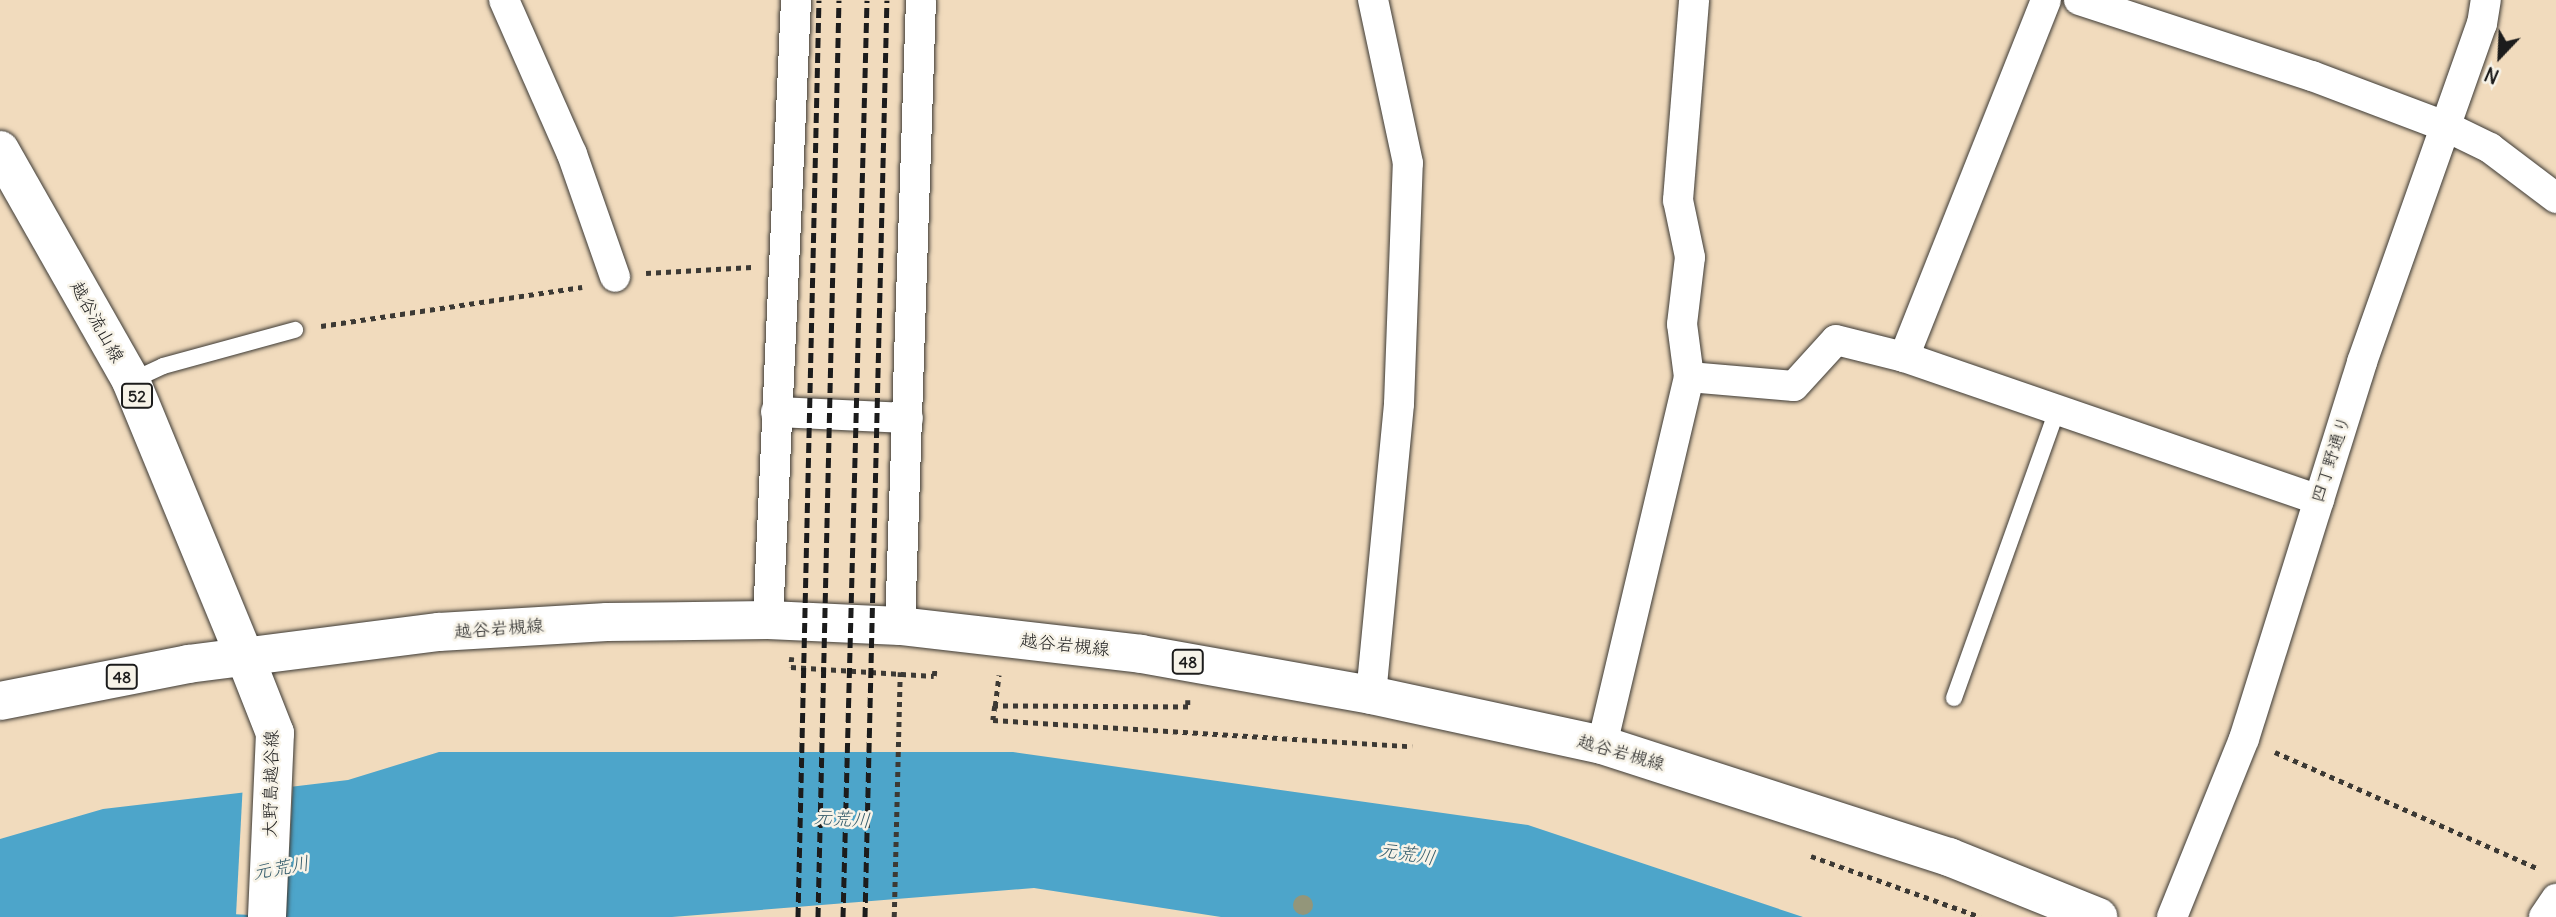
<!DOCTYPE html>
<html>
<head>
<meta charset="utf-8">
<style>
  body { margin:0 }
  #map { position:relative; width:2556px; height:917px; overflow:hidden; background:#f1dbbd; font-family:Delius,"Klee One",sans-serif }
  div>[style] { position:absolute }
  .water>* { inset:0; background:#4da5ca }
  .pier>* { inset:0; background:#f1dbbd; transform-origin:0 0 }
  .path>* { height:4.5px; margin-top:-2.25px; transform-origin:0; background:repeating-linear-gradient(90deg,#3c3934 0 5px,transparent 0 10px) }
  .roads { filter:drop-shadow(0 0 2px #3c3934) drop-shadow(0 0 2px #3c3934) }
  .lane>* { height:16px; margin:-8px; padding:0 8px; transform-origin:8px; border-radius:8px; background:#fff }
  .street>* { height:30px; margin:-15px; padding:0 15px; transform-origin:15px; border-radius:15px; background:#fff }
  .secondary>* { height:38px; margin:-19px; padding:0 19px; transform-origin:19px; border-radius:19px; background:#fff }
  .primary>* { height:38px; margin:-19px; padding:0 19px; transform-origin:19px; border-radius:19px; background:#fff }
  .rail>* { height:5px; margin-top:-2.5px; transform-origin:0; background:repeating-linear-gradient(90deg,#1c1c1c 0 10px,transparent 0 15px) }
  .trees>* { width:20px; height:20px; margin:-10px; border-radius:50%; background:#93967a }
  span { translate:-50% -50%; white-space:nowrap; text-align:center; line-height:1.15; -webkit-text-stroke:5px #f7f3e8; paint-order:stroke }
  .shield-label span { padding:2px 5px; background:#f7f3e8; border:2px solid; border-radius:5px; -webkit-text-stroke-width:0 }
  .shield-label { font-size:16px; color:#1c1c1c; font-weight:700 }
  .street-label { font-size:18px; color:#1c1c1c }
  .water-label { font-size:19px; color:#325a6a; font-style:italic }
  .north { position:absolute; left:2465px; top:21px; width:70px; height:70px; -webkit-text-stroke:5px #f7f3e8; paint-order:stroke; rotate:203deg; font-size:19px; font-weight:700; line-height:28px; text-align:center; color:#1c1c1c }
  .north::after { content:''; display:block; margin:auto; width:24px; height:32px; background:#1c1c1c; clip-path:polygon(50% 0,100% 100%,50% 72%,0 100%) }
</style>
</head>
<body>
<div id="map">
  <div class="water">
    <div style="clip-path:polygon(439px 752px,1013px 752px,1528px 825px,1803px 917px,1221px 917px,1034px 888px,672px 917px,0 917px,0 839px,103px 809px,348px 780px)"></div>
  </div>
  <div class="pier">
    <div style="left:293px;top:783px;width:134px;height:50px;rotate:93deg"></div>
  </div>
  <div class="path">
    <div style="left:646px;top:273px;width:106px;rotate:-3.2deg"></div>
    <div style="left:321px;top:326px;width:264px;rotate:-8.5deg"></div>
    <div style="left:792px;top:657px;width:10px;rotate:96deg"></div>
    <div style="left:791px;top:667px;width:143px;rotate:3.6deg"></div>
    <div style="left:934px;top:676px;width:9px;rotate:-84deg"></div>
    <div style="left:1188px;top:700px;width:7px;rotate:90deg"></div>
    <div style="left:1188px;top:707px;width:193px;rotate:-179.7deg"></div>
    <div style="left:995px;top:706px;width:14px;rotate:98deg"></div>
    <div style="left:993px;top:720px;width:420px;rotate:3.6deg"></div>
    <div style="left:995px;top:706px;width:31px;rotate:-83deg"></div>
    <div style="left:2275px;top:752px;width:289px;rotate:23.9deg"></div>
    <div style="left:1811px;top:856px;width:180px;rotate:19.8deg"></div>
    <div style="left:894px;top:917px;width:245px;rotate:-88.6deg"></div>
  </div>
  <div class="roads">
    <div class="lane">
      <div style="left:131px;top:381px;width:35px;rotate:-25deg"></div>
      <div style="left:163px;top:366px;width:137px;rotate:-15.3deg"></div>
      <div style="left:1954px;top:698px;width:306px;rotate:-70.3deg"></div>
    </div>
    <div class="street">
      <div style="left:504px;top:0;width:168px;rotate:66.2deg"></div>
      <div style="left:572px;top:154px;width:130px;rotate:70.7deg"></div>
      <div style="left:2079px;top:0;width:245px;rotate:18.1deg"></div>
      <div style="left:2312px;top:76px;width:144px;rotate:20.7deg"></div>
      <div style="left:2447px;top:127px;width:48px;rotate:26deg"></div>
      <div style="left:2490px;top:148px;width:83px;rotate:37.1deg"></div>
      <div style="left:1904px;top:357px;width:384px;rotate:-68.3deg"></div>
      <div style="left:1689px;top:377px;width:105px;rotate:4.9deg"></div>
      <div style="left:1794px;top:386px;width:62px;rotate:-47.6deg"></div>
      <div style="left:1836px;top:340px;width:70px;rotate:14deg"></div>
      <div style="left:1904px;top:357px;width:439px;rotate:19deg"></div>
      <div style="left:776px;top:412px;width:132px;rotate:2.6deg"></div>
      <div style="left:768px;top:620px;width:621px;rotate:-87.41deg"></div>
      <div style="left:900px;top:626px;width:626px;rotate:-88.08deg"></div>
      <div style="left:1371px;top:695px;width:292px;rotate:-84.5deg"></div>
      <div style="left:1399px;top:404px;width:241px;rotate:-87.9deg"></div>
      <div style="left:1408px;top:163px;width:167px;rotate:-102.1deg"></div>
      <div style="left:1602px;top:745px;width:378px;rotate:-76.7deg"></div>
      <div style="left:1689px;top:377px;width:53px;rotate:-97.5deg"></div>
      <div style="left:1682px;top:324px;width:67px;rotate:-83.2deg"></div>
      <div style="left:1690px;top:257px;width:58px;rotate:-101.9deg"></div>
      <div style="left:1678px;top:200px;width:201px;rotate:-85.4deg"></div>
      <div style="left:2172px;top:917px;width:192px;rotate:-68deg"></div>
      <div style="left:2244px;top:739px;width:395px;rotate:-72.6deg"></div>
      <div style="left:2362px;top:362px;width:359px;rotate:-70.5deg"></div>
      <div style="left:2482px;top:24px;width:24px;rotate:-81deg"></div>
      <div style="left:2544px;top:917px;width:22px;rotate:-56deg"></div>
    </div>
    <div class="secondary">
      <div style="left:245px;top:657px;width:82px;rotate:68.5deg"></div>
      <div style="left:275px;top:733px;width:184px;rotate:92.5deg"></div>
    </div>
    <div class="primary">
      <div style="left:0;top:150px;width:266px;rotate:60.4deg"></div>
      <div style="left:131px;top:381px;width:299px;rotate:67.6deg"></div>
      <div style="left:0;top:701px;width:192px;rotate:-11.1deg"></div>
      <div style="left:188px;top:664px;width:253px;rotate:-7.3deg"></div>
      <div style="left:439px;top:632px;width:168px;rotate:-3.4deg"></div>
      <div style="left:607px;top:622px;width:161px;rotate:-0.7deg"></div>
      <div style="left:768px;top:620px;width:132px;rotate:2.6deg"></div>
      <div style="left:900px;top:626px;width:243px;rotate:6.6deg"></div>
      <div style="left:1141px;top:654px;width:234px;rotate:10.1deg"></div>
      <div style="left:1371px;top:695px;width:236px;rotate:12.2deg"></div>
      <div style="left:1602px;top:745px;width:365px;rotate:17.9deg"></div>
      <div style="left:1949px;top:857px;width:161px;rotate:21.9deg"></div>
    </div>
  </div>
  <div class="rail">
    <div style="left:798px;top:917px;width:917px;rotate:-88.69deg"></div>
    <div style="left:818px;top:917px;width:917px;rotate:-88.69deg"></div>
    <div style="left:843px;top:917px;width:917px;rotate:-88.5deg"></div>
    <div style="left:865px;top:917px;width:917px;rotate:-88.63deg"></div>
  </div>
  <div class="trees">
    <div style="left:1303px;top:905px"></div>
  </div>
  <div class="shield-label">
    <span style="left:137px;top:396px">52</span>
    <span style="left:1188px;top:662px">48</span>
    <span style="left:122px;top:677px">48</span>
  </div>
  <div class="street-label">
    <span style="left:97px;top:322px;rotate:61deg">越谷流山線</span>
    <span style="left:2331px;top:459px;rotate:-72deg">四丁野通り</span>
    <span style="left:499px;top:629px;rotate:-4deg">越谷岩槻線</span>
    <span style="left:1065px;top:645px;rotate:6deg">越谷岩槻線</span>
    <span style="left:1621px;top:753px;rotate:16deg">越谷岩槻線</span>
    <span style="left:271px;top:784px;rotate:-89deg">大野島越谷線</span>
  </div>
  <div class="water-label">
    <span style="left:842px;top:819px;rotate:4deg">元荒川</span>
    <span style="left:1407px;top:854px;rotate:9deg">元荒川</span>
    <span style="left:281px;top:868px;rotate:-10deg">元荒川</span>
  </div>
  <div class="north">N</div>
</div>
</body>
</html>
